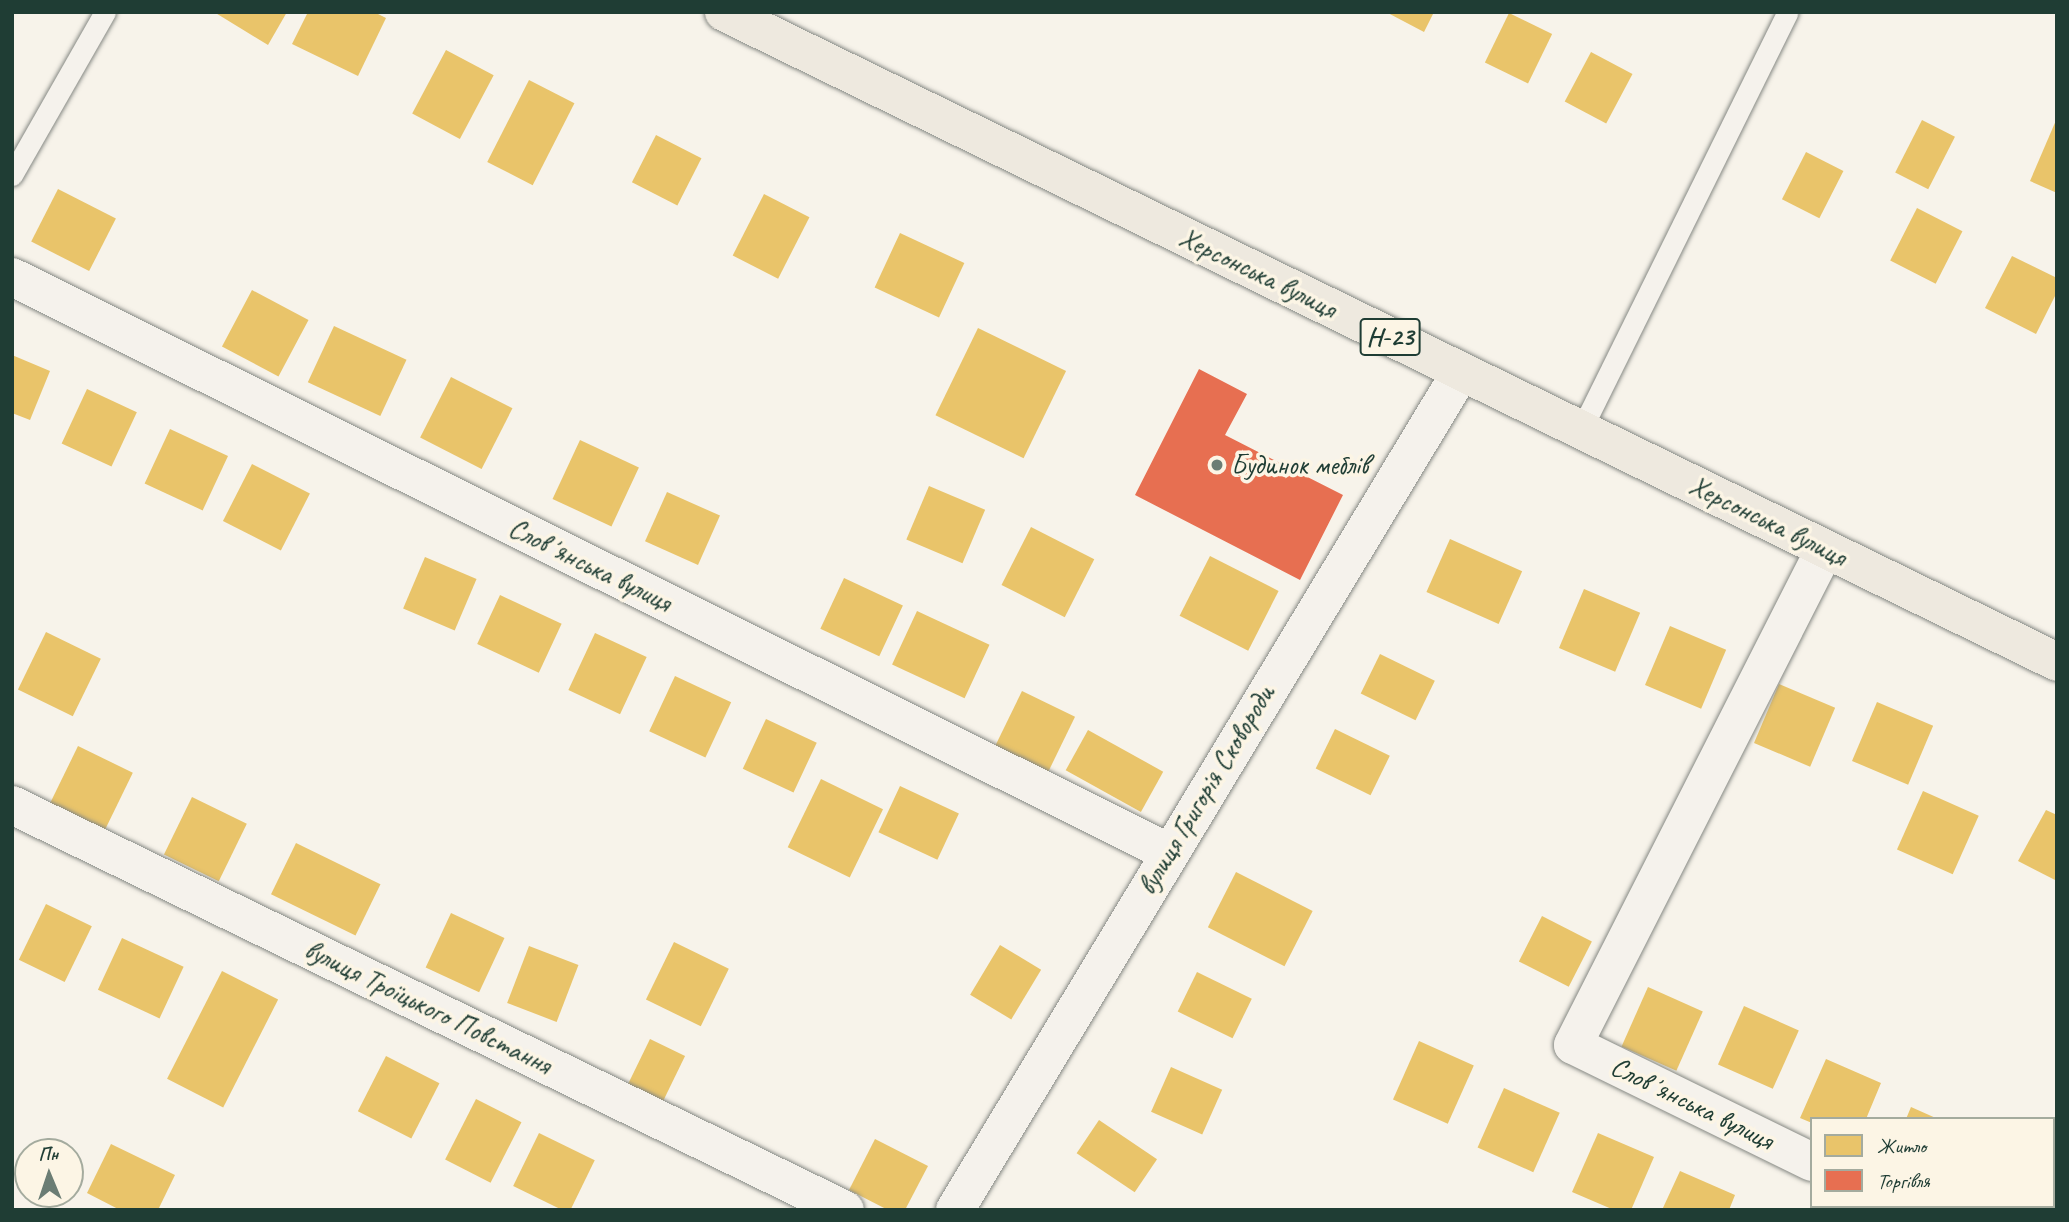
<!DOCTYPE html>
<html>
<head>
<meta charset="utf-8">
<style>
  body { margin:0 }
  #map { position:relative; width:2069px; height:1222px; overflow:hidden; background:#f7f3ea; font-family:Caveat,sans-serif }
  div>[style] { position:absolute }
  .homes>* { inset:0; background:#e9c46a; transform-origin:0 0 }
  .shops>* { inset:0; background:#e76f51 }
  .roads { filter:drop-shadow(0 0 2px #868984) drop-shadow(0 0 2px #868984) }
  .lane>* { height:21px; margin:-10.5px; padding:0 10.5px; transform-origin:10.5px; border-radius:10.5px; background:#f5f2ec }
  .street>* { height:38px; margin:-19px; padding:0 19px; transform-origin:19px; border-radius:19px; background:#f5f2ec }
  .primary>* { height:38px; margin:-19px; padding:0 19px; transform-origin:19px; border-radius:19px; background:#eee9df }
  .dots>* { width:19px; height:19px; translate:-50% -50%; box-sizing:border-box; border:4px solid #fcf5e5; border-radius:50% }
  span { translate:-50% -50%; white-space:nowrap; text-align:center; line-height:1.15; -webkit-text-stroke:7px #fcf5e5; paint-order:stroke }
  .shield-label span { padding:2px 5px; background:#fcf5e5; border:2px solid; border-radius:5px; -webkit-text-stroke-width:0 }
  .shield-label { font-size:26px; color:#1f3d34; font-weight:700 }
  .street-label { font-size:28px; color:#1f3d34 }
  .poi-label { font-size:28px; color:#1f3d34 }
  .left { translate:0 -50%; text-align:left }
  .frame { position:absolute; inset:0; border:14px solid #1f3d34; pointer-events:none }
  .legend { position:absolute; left:1810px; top:1117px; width:245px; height:91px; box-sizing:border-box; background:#fcf5e5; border:2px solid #a4ab9e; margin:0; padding:9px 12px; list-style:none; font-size:21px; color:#1f3d34 }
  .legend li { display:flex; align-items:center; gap:14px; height:35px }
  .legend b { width:35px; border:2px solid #a4ab9e }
  .north { position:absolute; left:14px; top:1138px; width:70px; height:70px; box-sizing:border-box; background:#fcf5e5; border:2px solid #a4ab9e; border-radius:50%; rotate:358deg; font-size:19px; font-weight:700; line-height:28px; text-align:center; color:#1f3d34 }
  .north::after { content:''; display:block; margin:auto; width:24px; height:32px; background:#6b7d74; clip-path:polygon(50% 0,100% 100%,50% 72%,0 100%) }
</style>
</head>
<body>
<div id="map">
  <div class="homes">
    <div style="clip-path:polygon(214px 12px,287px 12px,268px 45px)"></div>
    <div style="clip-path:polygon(308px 12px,374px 12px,386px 18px,358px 76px,292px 44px)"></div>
    <div style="clip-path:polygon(1386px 12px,1434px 12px,1424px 32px)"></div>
    <div style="left:1509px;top:13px;width:48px;height:55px;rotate:26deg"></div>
    <div style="left:446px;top:50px;width:54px;height:72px;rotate:28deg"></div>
    <div style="left:1591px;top:52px;width:47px;height:56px;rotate:28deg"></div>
    <div style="left:529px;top:80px;width:51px;height:92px;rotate:27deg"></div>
    <div style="clip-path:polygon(2057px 118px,2057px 193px,2030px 181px)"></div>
    <div style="left:1922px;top:120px;width:37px;height:59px;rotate:27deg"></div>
    <div style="left:656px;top:135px;width:51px;height:53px;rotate:27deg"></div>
    <div style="left:1806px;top:152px;width:42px;height:53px;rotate:27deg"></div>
    <div style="left:58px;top:189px;width:65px;height:59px;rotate:27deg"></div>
    <div style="left:764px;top:194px;width:51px;height:69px;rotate:27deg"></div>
    <div style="left:1917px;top:208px;width:51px;height:59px;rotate:27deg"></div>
    <div style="left:900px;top:233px;width:71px;height:60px;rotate:25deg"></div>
    <div style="clip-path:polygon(2012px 256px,2057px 278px,2057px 292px,2036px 334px,1985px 308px)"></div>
    <div style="left:252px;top:290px;width:64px;height:64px;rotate:28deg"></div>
    <div style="left:334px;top:326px;width:80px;height:62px;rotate:25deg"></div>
    <div style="left:978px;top:328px;width:98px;height:97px;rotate:26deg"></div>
    <div style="clip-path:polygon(12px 355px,50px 371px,30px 420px,12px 413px)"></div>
    <div style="left:451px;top:377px;width:69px;height:68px;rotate:27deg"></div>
    <div style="left:87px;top:389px;width:55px;height:60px;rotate:25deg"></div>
    <div style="left:170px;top:429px;width:64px;height:60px;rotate:25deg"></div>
    <div style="left:580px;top:440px;width:65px;height:65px;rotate:25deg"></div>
    <div style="left:252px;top:464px;width:65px;height:64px;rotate:27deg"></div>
    <div style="left:929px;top:486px;width:61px;height:58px;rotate:23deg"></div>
    <div style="left:667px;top:492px;width:58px;height:54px;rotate:24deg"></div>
    <div style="left:1031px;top:527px;width:71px;height:65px;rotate:27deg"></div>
    <div style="left:1450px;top:539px;width:79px;height:58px;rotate:24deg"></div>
    <div style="left:1210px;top:556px;width:77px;height:67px;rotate:27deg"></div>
    <div style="left:425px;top:557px;width:56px;height:56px;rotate:23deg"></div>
    <div style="left:844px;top:578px;width:65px;height:56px;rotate:25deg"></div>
    <div style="left:1584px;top:589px;width:61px;height:64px;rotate:23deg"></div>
    <div style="left:500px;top:595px;width:68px;height:54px;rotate:25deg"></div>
    <div style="left:917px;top:611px;width:80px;height:59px;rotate:25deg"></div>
    <div style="left:1670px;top:626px;width:61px;height:64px;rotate:23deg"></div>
    <div style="left:46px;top:632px;width:61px;height:64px;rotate:26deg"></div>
    <div style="left:595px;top:633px;width:57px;height:63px;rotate:25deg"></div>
    <div style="left:1380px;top:654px;width:61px;height:44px;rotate:26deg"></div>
    <div style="left:675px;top:676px;width:62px;height:61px;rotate:25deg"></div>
    <div style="left:1779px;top:684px;width:61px;height:64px;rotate:23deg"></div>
    <div style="left:1022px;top:691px;width:59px;height:69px;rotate:26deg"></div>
    <div style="left:1877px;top:702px;width:61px;height:64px;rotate:23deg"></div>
    <div style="left:766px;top:719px;width:56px;height:55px;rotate:25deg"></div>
    <div style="left:1335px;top:729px;width:61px;height:44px;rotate:26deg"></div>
    <div style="left:1088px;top:730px;width:86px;height:46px;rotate:29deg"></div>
    <div style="left:78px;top:746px;width:61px;height:64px;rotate:26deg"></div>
    <div style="left:821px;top:779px;width:69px;height:76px;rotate:26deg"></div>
    <div style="left:900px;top:786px;width:65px;height:51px;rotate:25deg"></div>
    <div style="left:1923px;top:791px;width:61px;height:64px;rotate:24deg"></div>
    <div style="left:192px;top:797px;width:61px;height:64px;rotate:26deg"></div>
    <div style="clip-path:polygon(2046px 810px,2057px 815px,2057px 881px,2018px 861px)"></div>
    <div style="left:296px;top:843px;width:94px;height:57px;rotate:26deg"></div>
    <div style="left:1236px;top:872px;width:86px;height:62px;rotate:27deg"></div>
    <div style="left:46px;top:904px;width:51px;height:62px;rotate:26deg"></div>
    <div style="left:451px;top:913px;width:59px;height:60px;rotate:25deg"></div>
    <div style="left:1542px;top:916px;width:56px;height:51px;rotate:27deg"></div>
    <div style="left:122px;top:938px;width:68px;height:57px;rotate:25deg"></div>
    <div style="left:674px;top:942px;width:61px;height:64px;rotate:26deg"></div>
    <div style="left:1000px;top:945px;width:48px;height:58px;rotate:31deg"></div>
    <div style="left:529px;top:946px;width:53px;height:61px;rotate:21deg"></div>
    <div style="left:222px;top:971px;width:63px;height:121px;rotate:27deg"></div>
    <div style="left:1197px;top:972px;width:61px;height:44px;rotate:26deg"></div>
    <div style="left:1648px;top:987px;width:60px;height:65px;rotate:24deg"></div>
    <div style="left:1744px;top:1006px;width:60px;height:64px;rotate:24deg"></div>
    <div style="left:650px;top:1039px;width:39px;height:55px;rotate:26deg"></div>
    <div style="left:1419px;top:1041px;width:60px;height:64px;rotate:24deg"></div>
    <div style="left:386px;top:1056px;width:60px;height:62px;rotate:27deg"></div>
    <div style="clip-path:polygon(1826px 1059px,1881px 1083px,1866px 1119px,1812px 1119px,1812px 1123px,1800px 1118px)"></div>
    <div style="left:1171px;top:1067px;width:56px;height:49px;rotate:24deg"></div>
    <div style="left:1504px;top:1088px;width:61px;height:65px;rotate:24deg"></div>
    <div style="left:476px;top:1099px;width:51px;height:68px;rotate:27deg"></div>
    <div style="clip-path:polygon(1911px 1107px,1938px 1119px,1906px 1119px)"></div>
    <div style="left:1099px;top:1120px;width:70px;height:40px;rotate:34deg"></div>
    <div style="left:539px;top:1133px;width:62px;height:59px;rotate:26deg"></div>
    <div style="clip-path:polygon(1598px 1133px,1654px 1157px,1631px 1210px,1614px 1210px,1572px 1192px)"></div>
    <div style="clip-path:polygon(875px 1139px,928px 1166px,905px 1210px,888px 1210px,849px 1190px)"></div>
    <div style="clip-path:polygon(111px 1144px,175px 1175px,158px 1210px,120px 1210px,87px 1193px)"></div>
    <div style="clip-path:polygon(1680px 1171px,1735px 1195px,1729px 1210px,1662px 1210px)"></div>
  </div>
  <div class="shops">
    <div style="clip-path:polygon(1199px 369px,1247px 394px,1225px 435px,1343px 495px,1300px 580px,1135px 495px)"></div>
  </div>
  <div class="roads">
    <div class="lane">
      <div style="left:12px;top:175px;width:188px;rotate:-60.3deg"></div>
      <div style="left:1581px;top:430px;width:466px;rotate:-63.7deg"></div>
    </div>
    <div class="street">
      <div style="left:12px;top:277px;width:1291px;rotate:26.45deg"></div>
      <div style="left:12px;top:805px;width:926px;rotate:25.93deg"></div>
      <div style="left:1812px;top:1162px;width:266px;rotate:-153.9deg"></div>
      <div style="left:1573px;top:1045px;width:556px;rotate:-63.07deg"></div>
      <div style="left:1903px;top:1206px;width:8px;rotate:30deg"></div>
      <div style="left:955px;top:1210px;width:979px;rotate:-58.88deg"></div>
    </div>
    <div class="primary">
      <div style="left:724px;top:12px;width:1483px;rotate:25.99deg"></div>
    </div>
  </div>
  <div class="dots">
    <div style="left:1217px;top:465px;background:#6b7d74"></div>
  </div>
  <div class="shield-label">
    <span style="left:1390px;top:337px">Н-23</span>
  </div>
  <div class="street-label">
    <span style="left:1258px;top:273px;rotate:26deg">Херсонська вулиця</span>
    <span style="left:1768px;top:521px;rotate:26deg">Херсонська вулиця</span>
    <span style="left:590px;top:565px;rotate:26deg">Словʼянська вулиця</span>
    <span style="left:1206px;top:790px;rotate:-59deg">вулиця Григорія Сковороди</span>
    <span style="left:428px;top:1007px;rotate:26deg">вулиця Троїцького Повстання</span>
    <span style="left:1692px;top:1103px;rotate:26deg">Словʼянська вулиця</span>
  </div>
  <div class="poi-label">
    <span class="left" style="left:1231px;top:465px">Будинок меблів</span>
  </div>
  <div class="frame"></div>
  <ul class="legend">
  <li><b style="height:19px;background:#e9c46a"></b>Житло</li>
  <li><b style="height:19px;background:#e76f51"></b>Торгівля</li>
  </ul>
  <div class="north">Пн</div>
</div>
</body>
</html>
